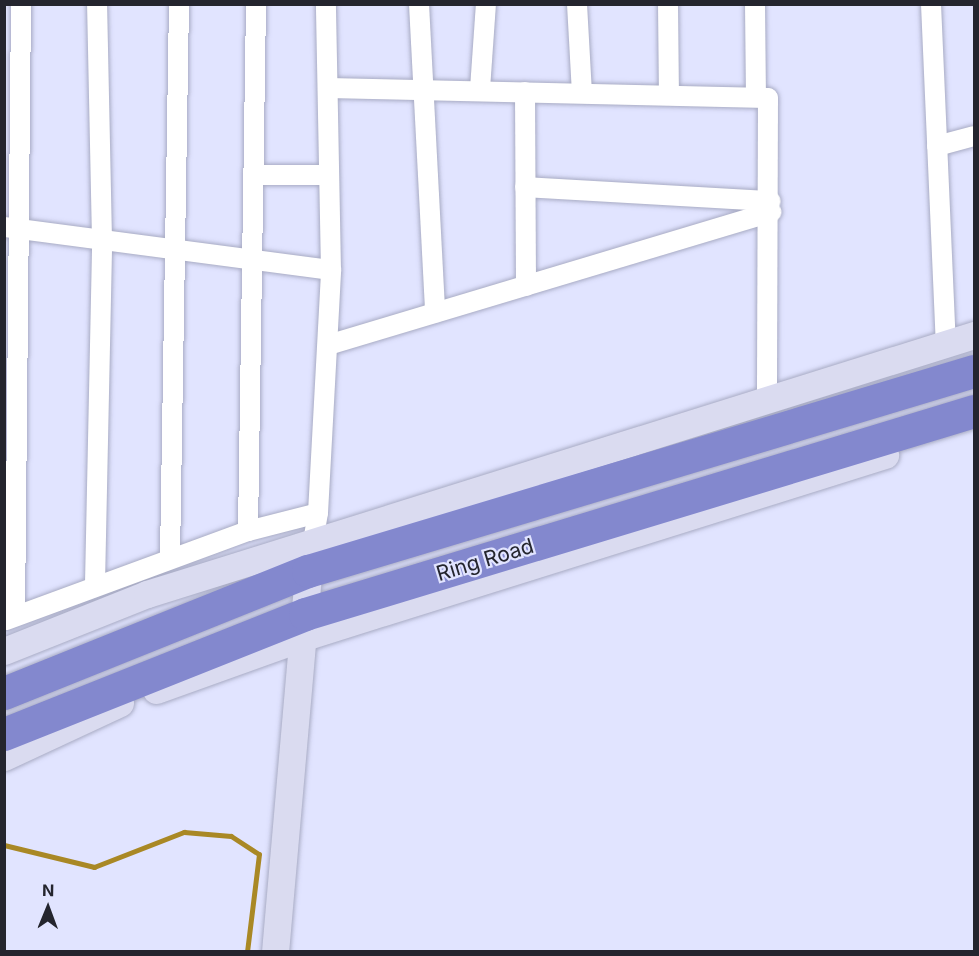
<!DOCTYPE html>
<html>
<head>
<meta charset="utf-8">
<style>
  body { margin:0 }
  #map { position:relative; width:979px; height:956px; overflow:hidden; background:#e1e4ff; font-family:Inter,sans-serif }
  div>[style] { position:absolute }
  .stream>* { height:5px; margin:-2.5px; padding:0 2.5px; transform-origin:2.5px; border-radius:2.5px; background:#a98825 }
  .roads { filter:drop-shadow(0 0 2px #a8abc4) drop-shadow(0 0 2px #a8abc4) }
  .street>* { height:20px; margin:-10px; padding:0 10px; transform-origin:10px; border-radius:10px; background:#fff }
  .secondary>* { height:27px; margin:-13.5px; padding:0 13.5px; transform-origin:13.5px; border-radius:13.5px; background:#dadbf0 }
  .highway>* { height:33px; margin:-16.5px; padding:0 16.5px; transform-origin:16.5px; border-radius:16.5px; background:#8388ce }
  span { translate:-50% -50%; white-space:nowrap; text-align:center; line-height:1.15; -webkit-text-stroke:4.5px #e1e4ff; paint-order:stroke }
  .street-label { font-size:21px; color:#24252e }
  .frame { position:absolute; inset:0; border:6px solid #24252e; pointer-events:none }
  .north { position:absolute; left:18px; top:878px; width:60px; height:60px; -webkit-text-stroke:4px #e1e4ff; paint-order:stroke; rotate:1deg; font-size:16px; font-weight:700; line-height:24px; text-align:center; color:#24252e }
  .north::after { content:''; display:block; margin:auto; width:21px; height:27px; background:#24252e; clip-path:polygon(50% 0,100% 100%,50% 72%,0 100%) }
</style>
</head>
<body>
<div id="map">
  <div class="stream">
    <div style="left:4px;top:845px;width:93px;rotate:13.7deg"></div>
    <div style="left:94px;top:867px;width:97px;rotate:-21.3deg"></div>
    <div style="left:184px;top:832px;width:47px;rotate:4.9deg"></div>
    <div style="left:231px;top:836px;width:33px;rotate:33deg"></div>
    <div style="left:259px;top:854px;width:99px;rotate:97deg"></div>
  </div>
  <div class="roads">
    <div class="street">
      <div style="left:419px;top:4px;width:309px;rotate:87deg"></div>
      <div style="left:577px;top:4px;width:89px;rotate:86.8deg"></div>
      <div style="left:668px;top:4px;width:91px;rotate:89.4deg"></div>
      <div style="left:755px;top:4px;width:93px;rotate:89.4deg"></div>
      <div style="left:931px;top:4px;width:340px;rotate:87.5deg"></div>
      <div style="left:328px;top:88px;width:440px;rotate:1.3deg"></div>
      <div style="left:768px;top:98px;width:302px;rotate:90.2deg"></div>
      <div style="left:480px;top:89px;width:85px;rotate:-86deg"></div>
      <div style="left:525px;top:92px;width:194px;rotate:89.7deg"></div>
      <div style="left:937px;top:146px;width:38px;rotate:-15deg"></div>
      <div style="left:254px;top:175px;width:75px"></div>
      <div style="left:525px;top:187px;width:246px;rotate:3.3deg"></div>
      <div style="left:4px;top:227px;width:330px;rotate:7.5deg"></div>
      <div style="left:328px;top:345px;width:463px;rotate:-16.7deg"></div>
      <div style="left:248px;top:531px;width:527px;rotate:-89.13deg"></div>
      <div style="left:311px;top:553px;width:41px;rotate:-80.1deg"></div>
      <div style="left:318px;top:513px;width:243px;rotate:-86.9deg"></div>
      <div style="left:331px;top:270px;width:266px;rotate:-91.1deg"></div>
      <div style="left:170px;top:558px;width:554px;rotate:-89.07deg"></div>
      <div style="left:95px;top:584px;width:344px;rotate:-88.8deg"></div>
      <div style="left:102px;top:240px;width:236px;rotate:-91.2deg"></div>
      <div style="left:15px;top:616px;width:612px;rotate:-89.44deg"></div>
      <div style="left:6px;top:620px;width:258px;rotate:-20.2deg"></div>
      <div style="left:248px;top:531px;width:72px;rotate:-14.4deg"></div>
    </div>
    <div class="secondary">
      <div style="left:4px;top:651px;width:154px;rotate:-21.7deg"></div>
      <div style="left:147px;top:594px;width:867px;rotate:-17.39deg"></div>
      <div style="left:156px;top:690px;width:157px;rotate:-19.7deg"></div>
      <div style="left:304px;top:637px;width:609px;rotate:-17.39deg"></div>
      <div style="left:4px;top:757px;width:128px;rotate:-25deg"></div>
      <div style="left:275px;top:952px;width:382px;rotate:-85deg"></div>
    </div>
    <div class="highway">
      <div style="left:4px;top:693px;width:328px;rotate:-21.9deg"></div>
      <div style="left:308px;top:571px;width:695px;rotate:-16.72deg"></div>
      <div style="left:4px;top:734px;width:324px;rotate:-21.7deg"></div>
      <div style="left:305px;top:614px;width:699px;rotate:-16.88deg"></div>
    </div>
  </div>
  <div class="street-label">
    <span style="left:485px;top:560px;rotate:-17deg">Ring Road</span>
  </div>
  <div class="frame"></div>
  <div class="north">N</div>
</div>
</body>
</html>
